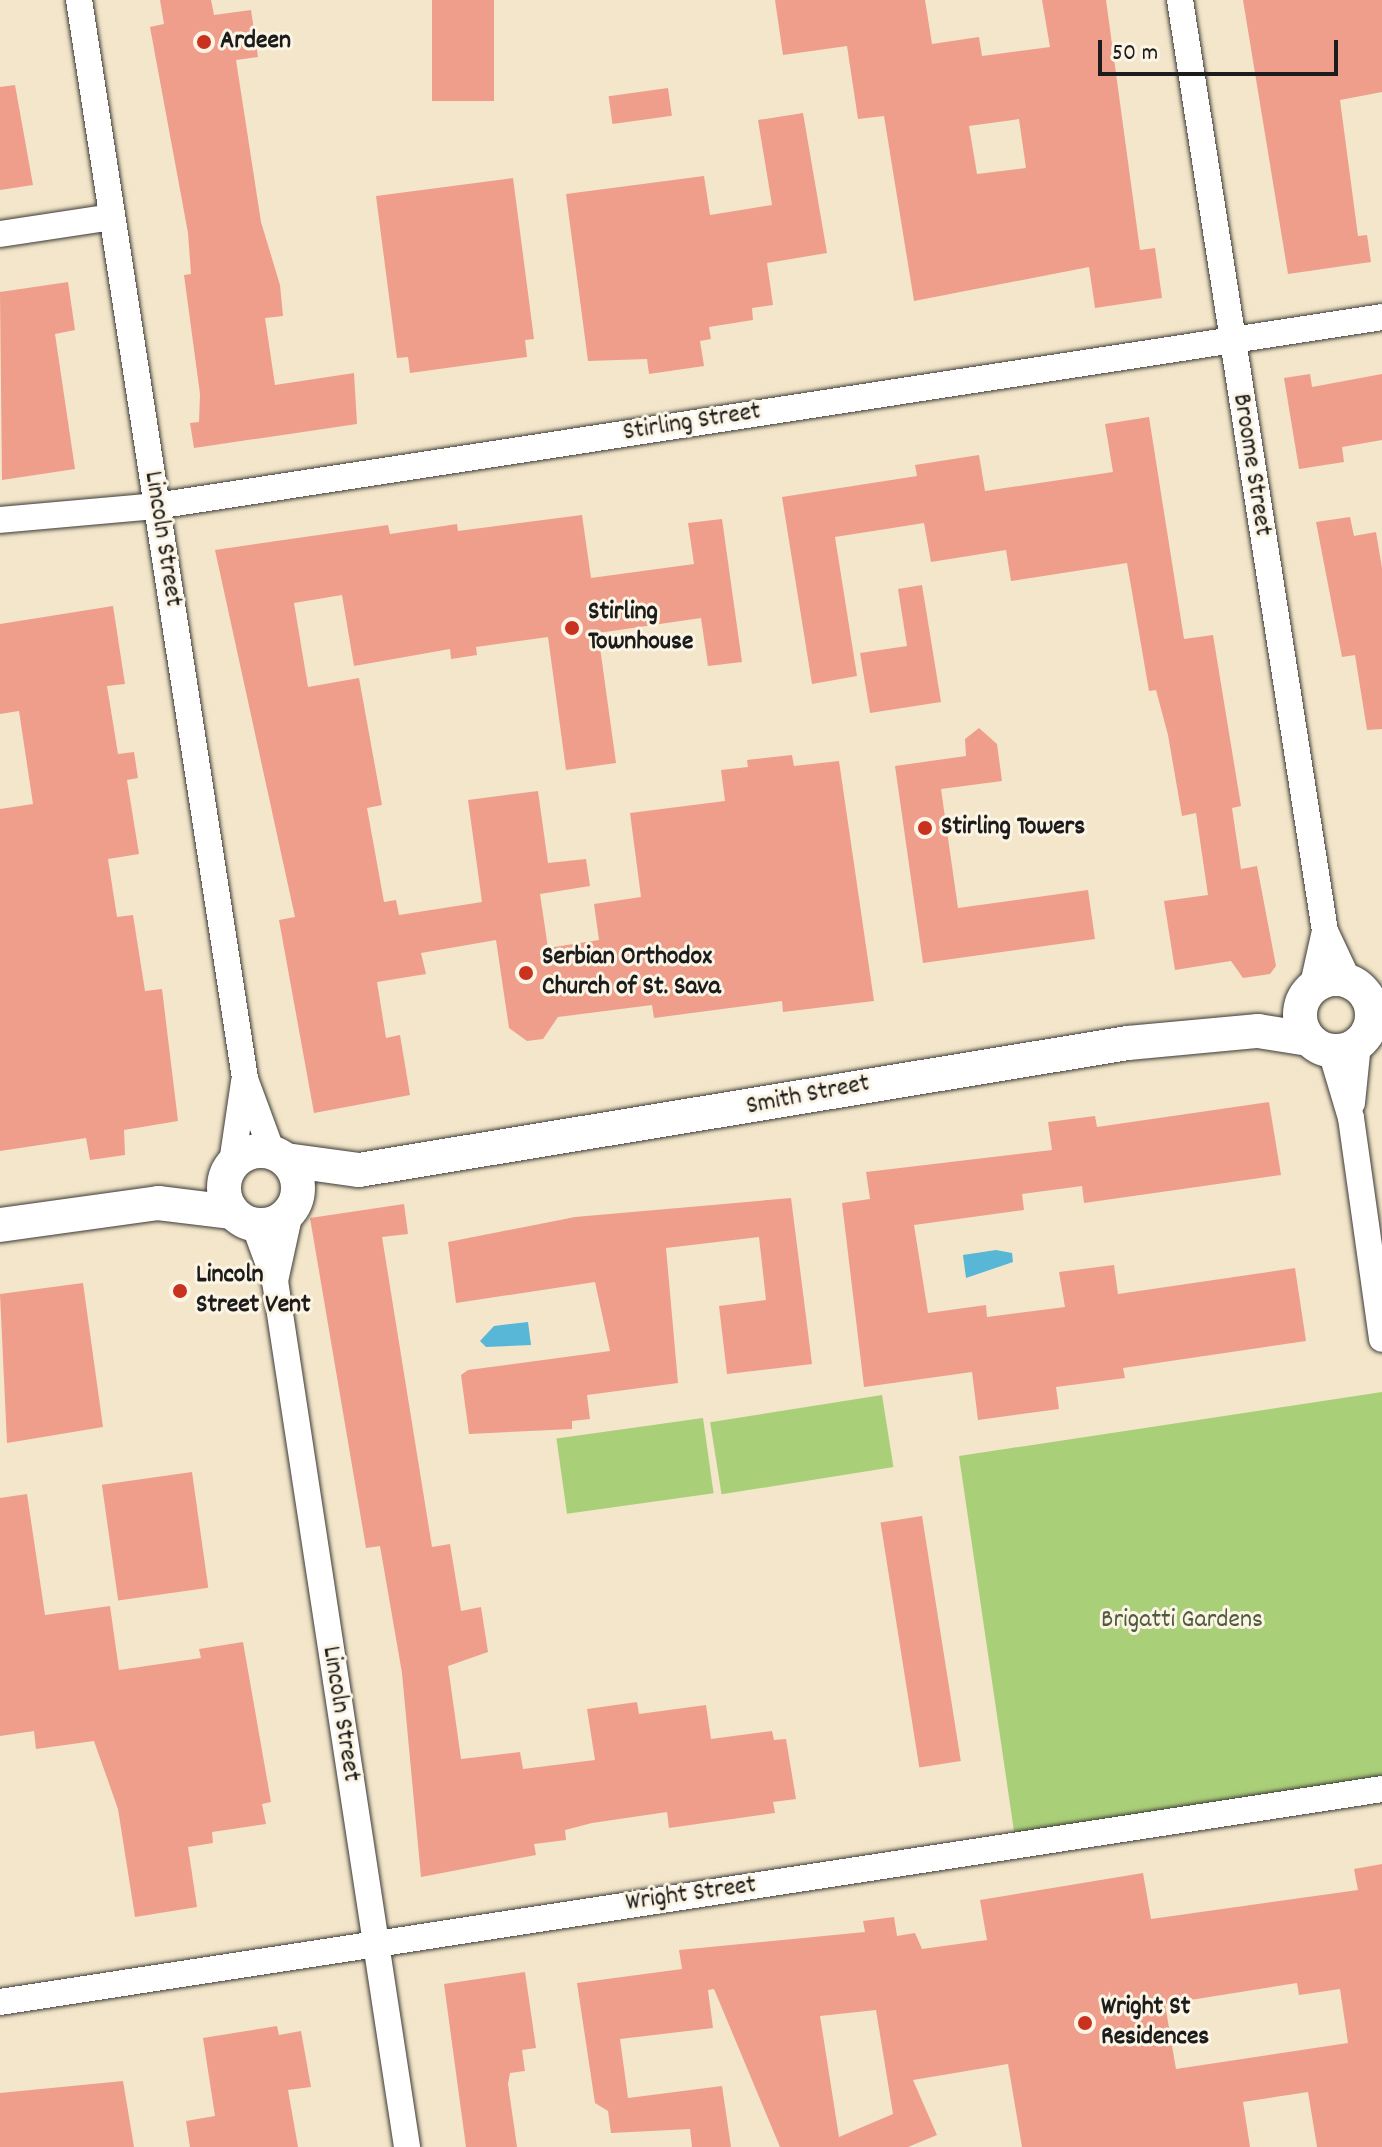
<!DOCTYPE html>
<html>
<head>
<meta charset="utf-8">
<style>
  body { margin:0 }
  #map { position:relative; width:1382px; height:2147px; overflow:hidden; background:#f3e6ca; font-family:Dekko,sans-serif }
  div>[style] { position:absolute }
  .green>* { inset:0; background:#aacf79; transform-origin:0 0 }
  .water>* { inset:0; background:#58b7d6 }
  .building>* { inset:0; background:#ef9e8c; transform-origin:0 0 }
  .roads { filter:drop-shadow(0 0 2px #3c3a36) drop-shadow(0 0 2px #3c3a36) }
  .minor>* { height:26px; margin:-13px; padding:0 13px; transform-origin:13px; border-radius:13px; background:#fff }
  .tertiary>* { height:34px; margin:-17px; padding:0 17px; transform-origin:17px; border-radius:17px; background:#fff }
  .tertiary>.ring { margin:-17px; padding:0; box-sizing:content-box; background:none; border:34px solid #fff; border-radius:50% }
  .dots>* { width:22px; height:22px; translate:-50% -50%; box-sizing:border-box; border:4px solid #fcf5e5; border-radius:50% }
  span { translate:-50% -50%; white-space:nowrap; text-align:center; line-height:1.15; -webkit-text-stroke:6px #fcf5e5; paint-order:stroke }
  .poi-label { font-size:26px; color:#1c1c1c; font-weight:700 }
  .left { translate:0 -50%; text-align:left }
  .street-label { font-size:26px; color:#1c1c1c }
  .park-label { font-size:26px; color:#4e5b3d }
  .scale { position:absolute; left:1098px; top:40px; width:240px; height:36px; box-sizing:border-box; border:4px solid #1c1c1c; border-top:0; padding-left:10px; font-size:24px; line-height:28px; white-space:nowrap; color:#1c1c1c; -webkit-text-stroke:6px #fcf5e5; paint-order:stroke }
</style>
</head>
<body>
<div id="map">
  <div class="green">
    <div style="clip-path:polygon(1382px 1392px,1382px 1789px,1016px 1845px,959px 1456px)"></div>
    <div style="left:882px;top:1395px;width:73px;height:174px;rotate:81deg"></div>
    <div style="left:703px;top:1418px;width:76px;height:148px;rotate:82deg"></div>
  </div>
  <div class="water">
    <div style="clip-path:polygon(996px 1250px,1012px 1253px,1013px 1262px,966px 1278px,963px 1255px)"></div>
    <div style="clip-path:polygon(528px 1322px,531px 1345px,486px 1347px,480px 1341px,494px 1326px)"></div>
  </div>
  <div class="building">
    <div style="clip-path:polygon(160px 0,211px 0,214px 15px,251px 10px,258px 57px,236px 60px,261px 222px,280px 285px,283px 316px,265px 318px,275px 385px,354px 373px,357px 424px,194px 448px,190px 423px,199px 422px,200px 394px,184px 275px,191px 274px,188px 233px,150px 27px,164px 24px)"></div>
    <div style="left:432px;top:0;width:62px;height:101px"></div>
    <div style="clip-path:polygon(evenodd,775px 0,925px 0,932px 44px,979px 37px,982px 56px,1050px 47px,1042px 0,1106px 0,1140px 250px,1155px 248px,1162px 298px,1095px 308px,1089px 267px,914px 301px,884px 116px,858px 119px,847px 46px,783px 55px,775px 0,1019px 119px,1026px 168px,977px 174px,969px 126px,1019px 119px)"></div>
    <div style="clip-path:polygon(1243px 0,1382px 0,1382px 92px,1340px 100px,1358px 236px,1367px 235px,1371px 262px,1288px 274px)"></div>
    <div style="clip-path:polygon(15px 85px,33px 185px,0 190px,0 87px)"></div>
    <div style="left:668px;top:88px;width:28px;height:60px;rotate:82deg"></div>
    <div style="clip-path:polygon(803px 113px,827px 253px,767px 263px,773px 305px,752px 308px,753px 320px,709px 327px,711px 339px,700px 341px,704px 366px,649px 374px,647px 359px,588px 361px,566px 194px,704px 176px,710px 215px,772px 205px,758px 120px)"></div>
    <div style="clip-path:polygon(513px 178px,534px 339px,525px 340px,527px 357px,410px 373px,408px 357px,397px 358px,376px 196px)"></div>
    <div style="clip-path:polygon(68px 282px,75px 330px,55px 334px,75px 469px,2px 480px,0 292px)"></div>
    <div style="clip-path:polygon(1310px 374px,1312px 387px,1382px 374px,1382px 440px,1342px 447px,1344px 462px,1299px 469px,1284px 378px)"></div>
    <div style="clip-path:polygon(1149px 417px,1184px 639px,1213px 635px,1241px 806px,1232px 808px,1241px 869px,1257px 866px,1276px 966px,1270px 974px,1243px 978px,1231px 961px,1175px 970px,1164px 901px,1208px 895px,1196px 813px,1182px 816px,1168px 735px,1156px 690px,1149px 691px,1127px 563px,1011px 581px,1006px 550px,931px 562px,924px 523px,835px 537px,857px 676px,812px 684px,782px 497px,917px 476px,915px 465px,979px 455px,985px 491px,1113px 472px,1105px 424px)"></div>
    <div style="clip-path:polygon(582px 515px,591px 578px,694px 564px,688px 523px,722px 519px,742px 662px,708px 666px,701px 618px,598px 633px,616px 763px,566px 770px,548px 637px,476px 647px,477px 655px,451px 659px,450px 649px,354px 666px,342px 595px,294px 603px,308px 687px,359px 678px,382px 805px,367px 808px,384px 902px,396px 900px,399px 915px,482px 902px,468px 800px,538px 791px,548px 863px,586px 859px,590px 886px,540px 894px,548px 948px,599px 940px,594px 904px,641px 897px,630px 813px,725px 801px,721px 770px,748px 767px,747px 760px,792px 755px,794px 766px,839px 761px,874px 1001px,783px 1012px,782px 1001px,654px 1018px,652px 1005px,558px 1017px,543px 1039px,527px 1041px,509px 1028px,496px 940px,421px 953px,426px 974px,377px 982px,386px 1038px,400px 1035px,410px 1095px,314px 1113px,279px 920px,295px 917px,215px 550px,388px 525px,390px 534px,457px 524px,458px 531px)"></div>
    <div style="clip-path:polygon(1350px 517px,1354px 536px,1376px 532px,1382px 568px,1382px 729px,1367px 730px,1355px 655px,1342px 657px,1316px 522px)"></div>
    <div style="clip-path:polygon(922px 585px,941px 702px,870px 713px,860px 653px,907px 646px,898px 589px)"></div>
    <div style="clip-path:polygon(113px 606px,125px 684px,107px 686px,118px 754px,134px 752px,138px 778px,127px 780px,139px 854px,108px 859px,117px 917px,133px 915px,145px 991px,162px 989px,178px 1121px,124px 1130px,125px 1155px,90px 1160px,86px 1138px,0 1151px,0 809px,33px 804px,19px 711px,0 714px,0 624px)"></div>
    <div style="clip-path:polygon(979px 728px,997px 744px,1002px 781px,941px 789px,958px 908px,1088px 890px,1095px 939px,923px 963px,895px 766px,966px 756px,965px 739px)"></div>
    <div style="clip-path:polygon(1269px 1102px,1281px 1175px,1084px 1203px,1082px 1186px,1022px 1194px,1024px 1210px,914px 1225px,928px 1313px,986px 1305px,987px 1317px,1065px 1307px,1059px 1272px,1114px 1265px,1118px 1294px,1295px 1268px,1306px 1341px,1123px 1368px,1125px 1378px,1056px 1387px,1059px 1409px,978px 1420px,972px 1372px,864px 1387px,842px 1203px,870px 1199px,866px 1172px,1052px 1150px,1048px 1122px,1095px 1116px,1097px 1127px)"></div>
    <div style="clip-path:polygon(791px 1198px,812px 1364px,727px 1374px,719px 1306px,766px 1300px,759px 1237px,666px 1248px,678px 1383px,587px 1395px,590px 1419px,572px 1421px,572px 1429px,469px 1434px,461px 1375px,468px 1370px,610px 1351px,595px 1282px,456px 1303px,448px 1242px,575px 1217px)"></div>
    <div style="clip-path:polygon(404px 1204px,408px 1234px,382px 1237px,432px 1547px,450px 1544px,461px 1611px,481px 1607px,488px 1652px,448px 1666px,461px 1759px,520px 1752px,523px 1769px,595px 1760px,587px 1709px,637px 1702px,639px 1714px,706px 1705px,711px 1739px,772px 1731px,774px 1740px,786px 1739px,796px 1799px,773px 1802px,775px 1813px,669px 1828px,667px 1812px,592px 1823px,565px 1830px,566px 1840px,534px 1844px,536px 1855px,421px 1877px,402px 1673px,380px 1546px,366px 1548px,310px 1218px)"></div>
    <div style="clip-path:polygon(83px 1283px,103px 1427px,7px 1443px,0 1294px)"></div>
    <div style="left:192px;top:1472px;width:117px;height:91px;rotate:82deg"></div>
    <div style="clip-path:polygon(27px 1494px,45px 1615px,110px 1606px,119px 1670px,201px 1658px,199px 1649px,243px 1642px,271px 1802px,262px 1804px,266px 1824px,212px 1832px,213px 1843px,188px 1847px,197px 1907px,135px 1917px,118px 1809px,94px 1741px,36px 1749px,34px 1731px,0 1736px,0 1498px)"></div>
    <div style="left:922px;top:1516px;width:248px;height:42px;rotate:81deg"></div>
    <div style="clip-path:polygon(evenodd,1382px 1864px,1382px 2147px,1317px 2147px,1308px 2092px,1243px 2102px,1250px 2147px,1022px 2147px,1008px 2064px,913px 2080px,937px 2135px,908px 2147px,780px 2147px,714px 1989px,708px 1990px,713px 2028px,620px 2039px,628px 2098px,722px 2086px,731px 2147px,692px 2147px,690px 2129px,611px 2133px,608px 2111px,595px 2103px,577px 1983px,682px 1969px,679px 1950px,865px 1932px,863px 1921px,894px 1917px,897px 1936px,915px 1933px,922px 1949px,987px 1940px,980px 1900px,1143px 1873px,1151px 1919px,1358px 1890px,1354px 1869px,1382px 1864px,1297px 1983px,1299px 1995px,1340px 1989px,1348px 2043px,1176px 2069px,1165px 2004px,1297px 1983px,1382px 1864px,876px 2010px,893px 2114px,839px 2137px,820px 2016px,876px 2010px)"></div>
    <div style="clip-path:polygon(525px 1972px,536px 2048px,522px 2050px,525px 2071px,510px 2073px,508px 2084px,517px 2147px,466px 2147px,444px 1984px)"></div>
    <div style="clip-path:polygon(277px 2026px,279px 2035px,301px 2031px,311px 2087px,288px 2090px,298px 2147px,190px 2147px,186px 2121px,215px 2116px,203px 2038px)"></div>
    <div style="clip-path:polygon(123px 2081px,134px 2147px,0 2147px,0 2093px)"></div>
  </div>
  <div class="roads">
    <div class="minor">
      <div style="left:79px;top:0;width:1092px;rotate:81.25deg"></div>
      <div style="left:245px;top:1079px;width:78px;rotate:69.7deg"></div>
      <div style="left:1180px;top:0;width:942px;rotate:81.15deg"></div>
      <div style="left:1325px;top:931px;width:56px;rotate:64.8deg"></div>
      <div style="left:0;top:234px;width:113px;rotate:-8.6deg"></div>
      <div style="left:0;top:520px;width:157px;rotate:-5.1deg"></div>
      <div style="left:156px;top:506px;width:1240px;rotate:-8.76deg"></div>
      <div style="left:1312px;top:989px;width:59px;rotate:-77.4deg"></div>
      <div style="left:1331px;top:1051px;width:70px;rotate:73.4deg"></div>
      <div style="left:1351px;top:1118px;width:223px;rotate:82deg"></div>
      <div style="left:1352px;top:1103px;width:59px;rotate:-84.2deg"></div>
      <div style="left:232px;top:1163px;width:82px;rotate:-81.6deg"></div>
      <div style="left:254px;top:1224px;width:61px;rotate:69.8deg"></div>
      <div style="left:275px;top:1281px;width:876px;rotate:81.33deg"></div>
      <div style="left:275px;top:1281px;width:71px;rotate:-77.7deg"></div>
      <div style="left:0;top:2002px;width:1398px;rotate:-8.76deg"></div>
    </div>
    <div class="tertiary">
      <div class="ring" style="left:1300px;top:979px;width:38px;height:38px"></div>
      <div class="ring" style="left:224px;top:1151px;width:40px;height:40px"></div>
      <div style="left:286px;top:1160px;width:74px;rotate:7.8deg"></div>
      <div style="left:359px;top:1170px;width:779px;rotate:-9.38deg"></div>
      <div style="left:1128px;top:1043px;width:131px;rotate:-5.3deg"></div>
      <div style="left:1258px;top:1031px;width:51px;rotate:9.1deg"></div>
      <div style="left:0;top:1225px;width:160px;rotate:-7.9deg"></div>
      <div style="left:158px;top:1203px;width:75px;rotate:6.9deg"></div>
    </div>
  </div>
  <div class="dots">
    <div style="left:204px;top:42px;background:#c8321e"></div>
    <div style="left:572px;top:628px;background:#c8321e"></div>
    <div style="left:925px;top:828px;background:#c8321e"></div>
    <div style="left:526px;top:973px;background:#c8321e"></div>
    <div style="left:180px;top:1291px;background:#c8321e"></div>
    <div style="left:1085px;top:2023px;background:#c8321e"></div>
  </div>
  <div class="poi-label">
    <span class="left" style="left:220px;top:42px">Ardeen</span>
    <span class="left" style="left:588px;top:628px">Stirling<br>Townhouse</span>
    <span class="left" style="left:941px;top:828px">Stirling Towers</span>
    <span class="left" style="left:542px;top:973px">Serbian Orthodox<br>Church of St. Sava</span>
    <span class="left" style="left:196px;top:1291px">Lincoln<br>Street Vent</span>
    <span class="left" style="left:1101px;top:2023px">Wright St<br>Residences</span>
  </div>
  <div class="street-label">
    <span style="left:692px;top:423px;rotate:-9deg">Stirling Street</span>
    <span style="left:1251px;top:465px;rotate:81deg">Broome Street</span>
    <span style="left:162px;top:539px;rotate:81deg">Lincoln Street</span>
    <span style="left:808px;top:1096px;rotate:-11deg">Smith Street</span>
    <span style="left:340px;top:1714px;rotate:81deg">Lincoln Street</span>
    <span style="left:691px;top:1895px;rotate:-8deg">Wright Street</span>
  </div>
  <div class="park-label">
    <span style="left:1182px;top:1621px">Brigatti Gardens</span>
  </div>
  <div class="scale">50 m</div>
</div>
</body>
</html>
